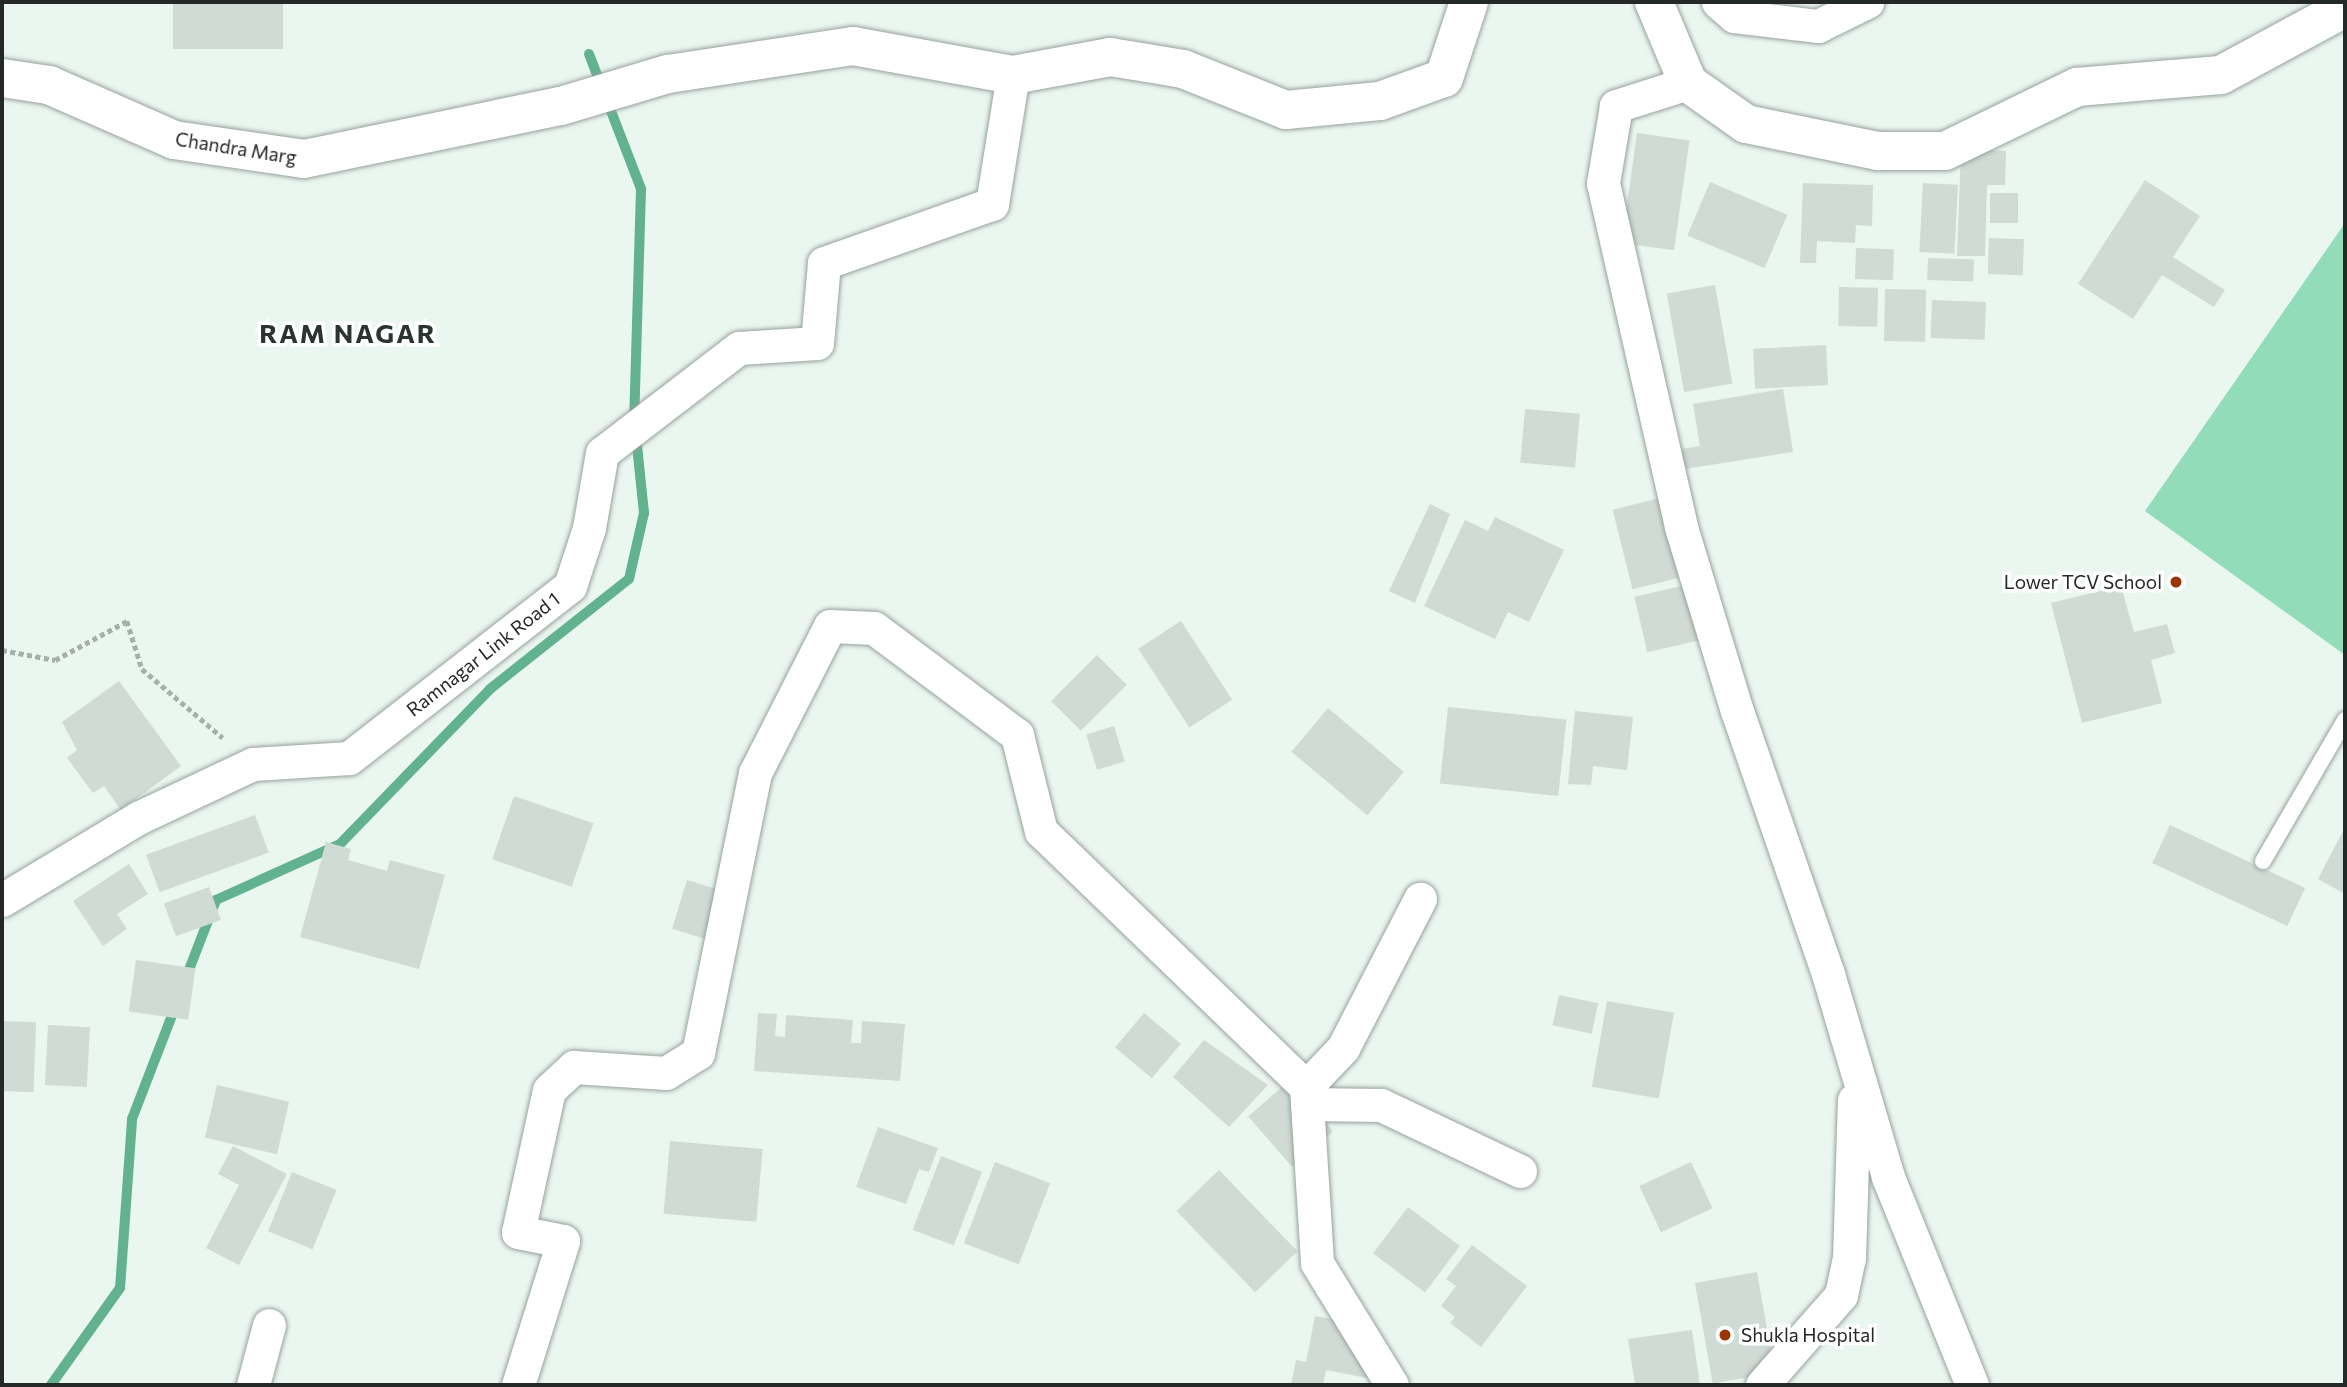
<!DOCTYPE html>
<html>
<head>
<meta charset="utf-8">
<style>
  body { margin:0 }
  #map { position:relative; width:2347px; height:1387px; overflow:hidden; background:#eaf6f0; font-family:Commissioner,sans-serif }
  div>[style] { position:absolute }
  .green>* { inset:0; background:#93dcba }
  .stream>* { height:10px; margin:-5px; padding:0 5px; transform-origin:5px; border-radius:5px; background:#62b28f }
  .building>* { inset:0; background:#d0dbd5; transform-origin:0 0 }
  .path>* { height:4.5px; margin-top:-2.25px; transform-origin:0; background:repeating-linear-gradient(90deg,#a6b0ab 0 5px,transparent 0 8.5px) }
  .roads { filter:drop-shadow(0 0 2px #98a29d) drop-shadow(0 0 2px #98a29d) }
  .service>* { height:16px; margin:-8px; padding:0 8px; transform-origin:8px; border-radius:8px; background:#fff }
  .minor>* { height:33px; margin:-16.5px; padding:0 16.5px; transform-origin:16.5px; border-radius:16.5px; background:#fff }
  .tertiary>* { height:38px; margin:-19px; padding:0 19px; transform-origin:19px; border-radius:19px; background:#fff }
  .dots>* { width:19px; height:19px; translate:-50% -50%; box-sizing:border-box; border:4px solid #fff; border-radius:50% }
  span { translate:-50% -50%; white-space:nowrap; text-align:center; line-height:1.15; -webkit-text-stroke:7px #fff; paint-order:stroke }
  .street-label { font-size:19px; color:#242826 }
  .poi-label { font-size:19px; color:#242826 }
  .right { translate:-100% -50%; text-align:right }
  .left { translate:0 -50%; text-align:left }
  .district-label { font-size:26px; color:#2b342f; font-weight:700; letter-spacing:2px }
  .frame { position:absolute; inset:0; border:4px solid #242826; pointer-events:none }
</style>
</head>
<body>
<div id="map">
  <div class="green">
    <div style="clip-path:polygon(2345px 223px,2345px 655px,2145px 511px)"></div>
  </div>
  <div class="stream">
    <div style="left:589px;top:54px;width:145px;rotate:68.9deg"></div>
    <div style="left:641px;top:189px;width:231px;rotate:91.7deg"></div>
    <div style="left:185px;top:980px;width:86px;rotate:-68.8deg"></div>
    <div style="left:216px;top:900px;width:136px;rotate:-24.3deg"></div>
    <div style="left:340px;top:844px;width:216px;rotate:-45.9deg"></div>
    <div style="left:490px;top:689px;width:177px;rotate:-38.4deg"></div>
    <div style="left:629px;top:579px;width:68px;rotate:-77.2deg"></div>
    <div style="left:644px;top:513px;width:77px;rotate:-95.9deg"></div>
    <div style="left:51px;top:1385px;width:119px;rotate:-54.6deg"></div>
    <div style="left:120px;top:1288px;width:169px;rotate:-85.9deg"></div>
    <div style="left:132px;top:1119px;width:122px;rotate:-68.9deg"></div>
  </div>
  <div class="building">
    <div style="left:173px;top:2px;width:110px;height:47px"></div>
    <div style="left:1637px;top:133px;width:53px;height:111px;rotate:8deg"></div>
    <div style="clip-path:polygon(1961px 149px,2006px 151px,2005px 185px,1987px 185px,1985px 256px,1957px 256px)"></div>
    <div style="clip-path:polygon(2145px 180px,2200px 216px,2173px 257px,2225px 290px,2214px 307px,2162px 275px,2133px 319px,2078px 284px)"></div>
    <div style="left:1710px;top:182px;width:84px;height:58px;rotate:23deg"></div>
    <div style="clip-path:polygon(1803px 183px,1873px 185px,1872px 226px,1856px 225px,1855px 243px,1817px 241px,1816px 263px,1800px 263px)"></div>
    <div style="left:1923px;top:183px;width:35px;height:69px;rotate:3deg"></div>
    <div style="left:1990px;top:193px;width:28px;height:30px"></div>
    <div style="left:1989px;top:238px;width:35px;height:36px;rotate:2deg"></div>
    <div style="left:1856px;top:248px;width:38px;height:31px;rotate:2deg"></div>
    <div style="left:1928px;top:258px;width:46px;height:22px;rotate:2deg"></div>
    <div style="left:1715px;top:285px;width:100px;height:49px;rotate:80deg"></div>
    <div style="left:1839px;top:287px;width:39px;height:39px;rotate:1deg"></div>
    <div style="left:1885px;top:289px;width:41px;height:52px;rotate:1deg"></div>
    <div style="left:1932px;top:300px;width:54px;height:38px;rotate:2deg"></div>
    <div style="left:1826px;top:345px;width:40px;height:73px;rotate:87deg"></div>
    <div style="clip-path:polygon(1783px 389px,1793px 452px,1685px 469px,1681px 449px,1700px 446px,1693px 404px)"></div>
    <div style="left:1525px;top:409px;width:55px;height:54px;rotate:5deg"></div>
    <div style="left:1668px;top:496px;width:82px;height:57px;rotate:76deg"></div>
    <div style="clip-path:polygon(1430px 504px,1450px 514px,1415px 603px,1389px 591px)"></div>
    <div style="clip-path:polygon(1495px 517px,1564px 550px,1529px 622px,1508px 612px,1495px 639px,1424px 606px,1465px 520px,1488px 531px)"></div>
    <div style="left:1690px;top:584px;width:57px;height:57px;rotate:77deg"></div>
    <div style="clip-path:polygon(2121px 586px,2134px 632px,2167px 624px,2175px 653px,2151px 660px,2162px 703px,2082px 723px,2051px 603px)"></div>
    <div style="left:1181px;top:621px;width:94px;height:51px;rotate:57deg"></div>
    <div style="left:1097px;top:655px;width:42px;height:65px;rotate:45deg"></div>
    <div style="clip-path:polygon(119px 681px,181px 766px,121px 810px,104px 786px,93px 793px,67px 758px,77px 750px,62px 722px)"></div>
    <div style="left:1448px;top:707px;width:119px;height:77px;rotate:6deg"></div>
    <div style="left:1328px;top:708px;width:99px;height:57px;rotate:40deg"></div>
    <div style="clip-path:polygon(1575px 711px,1633px 717px,1627px 770px,1593px 766px,1591px 785px,1568px 784px)"></div>
    <div style="left:1114px;top:726px;width:37px;height:29px;rotate:73deg"></div>
    <div style="left:514px;top:796px;width:84px;height:67px;rotate:19deg"></div>
    <div style="left:255px;top:815px;width:40px;height:116px;rotate:70deg"></div>
    <div style="left:2170px;top:825px;width:149px;height:42px;rotate:25deg"></div>
    <div style="clip-path:polygon(2345px 827px,2345px 894px,2318px 879px)"></div>
    <div style="clip-path:polygon(326px 842px,351px 849px,348px 860px,387px 871px,390px 860px,445px 875px,419px 969px,300px 937px)"></div>
    <div style="clip-path:polygon(129px 864px,148px 894px,117px 914px,127px 929px,103px 946px,73px 901px)"></div>
    <div style="left:687px;top:880px;width:63px;height:51px;rotate:17deg"></div>
    <div style="left:209px;top:887px;width:35px;height:48px;rotate:70deg"></div>
    <div style="left:136px;top:960px;width:60px;height:52px;rotate:8deg"></div>
    <div style="left:1559px;top:995px;width:40px;height:31px;rotate:12deg"></div>
    <div style="left:1607px;top:1001px;width:68px;height:87px;rotate:10deg"></div>
    <div style="clip-path:polygon(758px 1013px,777px 1014px,775px 1036px,785px 1037px,786px 1015px,853px 1020px,851px 1043px,861px 1043px,862px 1021px,905px 1024px,900px 1081px,754px 1071px)"></div>
    <div style="left:1144px;top:1013px;width:48px;height:45px;rotate:40deg"></div>
    <div style="left:2px;top:1021px;width:34px;height:70px;rotate:2deg"></div>
    <div style="left:48px;top:1025px;width:42px;height:60px;rotate:3deg"></div>
    <div style="clip-path:polygon(1204px 1040px,1268px 1085px,1229px 1127px,1173px 1077px)"></div>
    <div style="left:1289px;top:1081px;width:67px;height:54px;rotate:49deg"></div>
    <div style="left:217px;top:1085px;width:74px;height:54px;rotate:13deg"></div>
    <div style="clip-path:polygon(878px 1127px,938px 1148px,929px 1172px,919px 1169px,906px 1204px,856px 1187px)"></div>
    <div style="left:670px;top:1141px;width:93px;height:73px;rotate:5deg"></div>
    <div style="clip-path:polygon(233px 1146px,287px 1174px,239px 1265px,206px 1248px,239px 1185px,218px 1174px)"></div>
    <div style="left:941px;top:1156px;width:44px;height:79px;rotate:21deg"></div>
    <div style="left:995px;top:1162px;width:59px;height:87px;rotate:21deg"></div>
    <div style="left:1691px;top:1162px;width:51px;height:57px;rotate:65deg"></div>
    <div style="left:1219px;top:1170px;width:113px;height:59px;rotate:46deg"></div>
    <div style="left:292px;top:1172px;width:48px;height:64px;rotate:22deg"></div>
    <div style="left:1408px;top:1207px;width:65px;height:58px;rotate:37deg"></div>
    <div style="clip-path:polygon(1472px 1245px,1527px 1286px,1481px 1347px,1450px 1323px,1455px 1317px,1441px 1306px,1456px 1286px,1446px 1279px)"></div>
    <div style="left:1757px;top:1272px;width:102px;height:63px;rotate:80deg"></div>
    <div style="clip-path:polygon(1315px 1316px,1353px 1323px,1375px 1343px,1367px 1378px,1326px 1370px,1323px 1385px,1291px 1385px,1296px 1360px,1306px 1362px)"></div>
    <div style="clip-path:polygon(1692px 1330px,1700px 1385px,1635px 1385px,1628px 1339px)"></div>
  </div>
  <div class="path">
    <div style="left:2px;top:650px;width:54px;rotate:10.7deg"></div>
    <div style="left:55px;top:660px;width:82px;rotate:-28.4deg"></div>
    <div style="left:127px;top:621px;width:50px;rotate:72.6deg"></div>
    <div style="left:142px;top:669px;width:106px;rotate:40.4deg"></div>
  </div>
  <div class="roads">
    <div class="service">
      <div style="left:2263px;top:861px;width:163px;rotate:-59.8deg"></div>
    </div>
    <div class="minor">
      <div style="left:1718px;top:2px;width:21px;rotate:41deg"></div>
      <div style="left:1734px;top:16px;width:85px;rotate:6.8deg"></div>
      <div style="left:1818px;top:26px;width:55px;rotate:-26.1deg"></div>
      <div style="left:1688px;top:83px;width:76px;rotate:162.3deg"></div>
      <div style="left:1616px;top:106px;width:78px;rotate:99.6deg"></div>
      <div style="left:1603px;top:183px;width:353px;rotate:77.2deg"></div>
      <div style="left:1681px;top:527px;width:192px;rotate:73.1deg"></div>
      <div style="left:1737px;top:711px;width:278px;rotate:70.9deg"></div>
      <div style="left:1828px;top:974px;width:212px;rotate:73.5deg"></div>
      <div style="left:1888px;top:1177px;width:224px;rotate:68deg"></div>
      <div style="left:2px;top:900px;width:159px;rotate:-31.1deg"></div>
      <div style="left:138px;top:818px;width:127px;rotate:-25.2deg"></div>
      <div style="left:253px;top:764px;width:96px;rotate:-3.6deg"></div>
      <div style="left:349px;top:758px;width:280px;rotate:-37.9deg"></div>
      <div style="left:570px;top:586px;width:61px;rotate:-71.9deg"></div>
      <div style="left:589px;top:528px;width:76px;rotate:-80.2deg"></div>
      <div style="left:602px;top:453px;width:173px;rotate:-37.5deg"></div>
      <div style="left:739px;top:348px;width:78px;rotate:-3.7deg"></div>
      <div style="left:817px;top:343px;width:80px;rotate:-85deg"></div>
      <div style="left:824px;top:263px;width:178px;rotate:-19.4deg"></div>
      <div style="left:992px;top:204px;width:131px;rotate:-80.8deg"></div>
      <div style="left:1306px;top:1087px;width:54px;rotate:-46.5deg"></div>
      <div style="left:1343px;top:1048px;width:168px;rotate:-62.7deg"></div>
      <div style="left:1307px;top:1104px;width:74px;rotate:0.8deg"></div>
      <div style="left:1381px;top:1105px;width:154px;rotate:25.4deg"></div>
      <div style="left:253px;top:1385px;width:62px;rotate:-75.1deg"></div>
      <div style="left:518px;top:1385px;width:151px;rotate:-72.6deg"></div>
      <div style="left:563px;top:1241px;width:46px;rotate:-168.7deg"></div>
      <div style="left:518px;top:1232px;width:145px;rotate:-77.7deg"></div>
      <div style="left:549px;top:1090px;width:34px;rotate:-43deg"></div>
      <div style="left:574px;top:1067px;width:92px;rotate:3.7deg"></div>
      <div style="left:666px;top:1073px;width:38px;rotate:-32deg"></div>
      <div style="left:698px;top:1053px;width:286px;rotate:-78.5deg"></div>
      <div style="left:755px;top:773px;width:165px;rotate:-63deg"></div>
      <div style="left:830px;top:626px;width:44px;rotate:2.6deg"></div>
      <div style="left:874px;top:628px;width:179px;rotate:36.8deg"></div>
      <div style="left:1017px;top:735px;width:99px;rotate:76deg"></div>
      <div style="left:1041px;top:831px;width:368px;rotate:44deg"></div>
      <div style="left:1306px;top:1087px;width:176px;rotate:86.4deg"></div>
      <div style="left:1317px;top:1263px;width:143px;rotate:58.4deg"></div>
      <div style="left:1762px;top:1385px;width:120px;rotate:-48.7deg"></div>
      <div style="left:1841px;top:1295px;width:38px;rotate:-78deg"></div>
      <div style="left:1849px;top:1258px;width:158px;rotate:-88.2deg"></div>
    </div>
    <div class="tertiary">
      <div style="left:1654px;top:2px;width:88px;rotate:67.2deg"></div>
      <div style="left:1688px;top:83px;width:71px;rotate:35.3deg"></div>
      <div style="left:1746px;top:124px;width:135px;rotate:11.6deg"></div>
      <div style="left:1878px;top:151px;width:67px"></div>
      <div style="left:1945px;top:151px;width:147px;rotate:-25.9deg"></div>
      <div style="left:2077px;top:87px;width:144px;rotate:-4.8deg"></div>
      <div style="left:2221px;top:75px;width:141px;rotate:-28.4deg"></div>
      <div style="left:2px;top:78px;width:48px;rotate:8.5deg"></div>
      <div style="left:49px;top:85px;width:137px;rotate:23.7deg"></div>
      <div style="left:174px;top:140px;width:131px;rotate:8.3deg"></div>
      <div style="left:304px;top:159px;width:262px;rotate:-11.7deg"></div>
      <div style="left:561px;top:106px;width:112px;rotate:-16.7deg"></div>
      <div style="left:668px;top:74px;width:187px;rotate:-8.6deg"></div>
      <div style="left:853px;top:46px;width:163px;rotate:10.3deg"></div>
      <div style="left:1013px;top:75px;width:99px;rotate:-10.5deg"></div>
      <div style="left:1110px;top:57px;width:74px;rotate:9.3deg"></div>
      <div style="left:1183px;top:69px;width:111px;rotate:21.7deg"></div>
      <div style="left:1286px;top:110px;width:94px;rotate:-5.5deg"></div>
      <div style="left:1380px;top:101px;width:68px;rotate:-19.8deg"></div>
      <div style="left:1444px;top:78px;width:80px;rotate:-71.8deg"></div>
    </div>
  </div>
  <div class="dots">
    <div style="left:2176px;top:582px;background:#9a3602"></div>
    <div style="left:1725px;top:1335px;background:#9a3602"></div>
  </div>
  <div class="street-label">
    <span style="left:236px;top:148px;rotate:9deg">Chandra Marg</span>
    <span style="left:483px;top:654px;rotate:-38deg">Ramnagar Link Road 1</span>
  </div>
  <div class="poi-label">
    <span class="right" style="left:2162px;top:582px">Lower TCV School</span>
    <span class="left" style="left:1741px;top:1335px">Shukla Hospital</span>
  </div>
  <div class="district-label">
    <span style="left:348px;top:333px">RAM NAGAR</span>
  </div>
  <div class="frame"></div>
</div>
</body>
</html>
